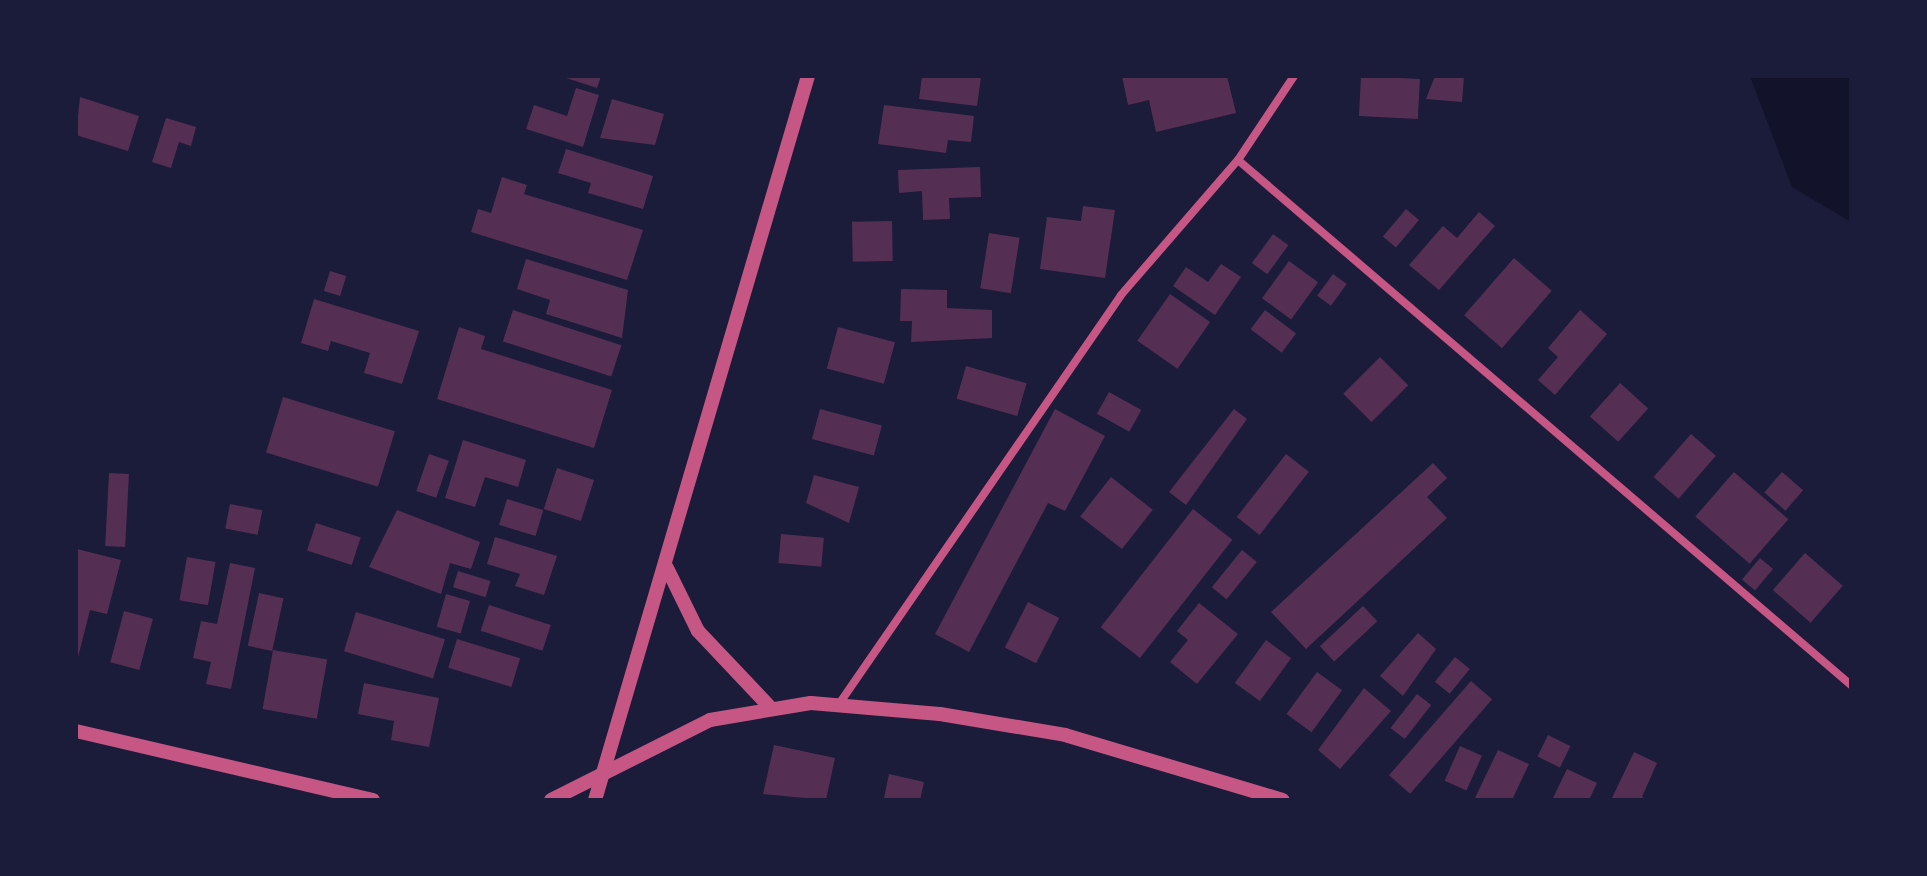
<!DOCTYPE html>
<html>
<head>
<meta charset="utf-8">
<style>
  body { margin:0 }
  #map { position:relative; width:1927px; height:876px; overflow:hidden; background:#1b1b3a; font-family:Manrope,sans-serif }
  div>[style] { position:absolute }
  .water>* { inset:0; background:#12122b }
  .building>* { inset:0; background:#542f53; transform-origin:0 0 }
  .minor>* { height:8px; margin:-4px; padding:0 4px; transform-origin:4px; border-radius:4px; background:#c65784 }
  .tertiary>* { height:14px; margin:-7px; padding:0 7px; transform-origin:7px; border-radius:7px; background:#c65784 }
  span { translate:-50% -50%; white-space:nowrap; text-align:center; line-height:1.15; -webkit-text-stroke:8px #1b1b3a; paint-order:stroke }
  .frame { position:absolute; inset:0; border:78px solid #1b1b3a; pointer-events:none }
</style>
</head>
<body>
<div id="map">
  <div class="water">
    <div style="clip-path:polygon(1750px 76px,1851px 76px,1851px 222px,1792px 187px)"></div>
  </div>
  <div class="building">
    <div style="clip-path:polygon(560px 76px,601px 76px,597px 88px)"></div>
    <div style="clip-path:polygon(922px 76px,981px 77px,977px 106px,919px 99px)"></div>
    <div style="clip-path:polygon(1122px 76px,1227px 76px,1236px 113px,1156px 132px,1149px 100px,1128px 105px)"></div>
    <div style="left:1361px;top:76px;width:59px;height:40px;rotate:3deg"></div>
    <div style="clip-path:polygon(1435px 76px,1464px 76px,1462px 102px,1426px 99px)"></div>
    <div style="clip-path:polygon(576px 88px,599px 95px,583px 147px,526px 129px,534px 105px,567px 116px)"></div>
    <div style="clip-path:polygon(80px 97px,139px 116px,128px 151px,76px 135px)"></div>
    <div style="clip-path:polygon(612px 99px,664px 114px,655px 145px,600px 138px)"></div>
    <div style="clip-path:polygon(884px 105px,974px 116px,971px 142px,948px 140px,946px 153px,878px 144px)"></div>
    <div style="clip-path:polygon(166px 118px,196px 127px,191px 146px,179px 142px,171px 168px,152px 162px)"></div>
    <div style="clip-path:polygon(566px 149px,653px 176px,643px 209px,588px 193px,591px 183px,558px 173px)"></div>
    <div style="clip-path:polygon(980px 167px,981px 197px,949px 198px,950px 219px,923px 220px,922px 191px,899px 193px,898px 170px)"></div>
    <div style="clip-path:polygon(502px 177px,527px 185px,524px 194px,643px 230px,627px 280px,471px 232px,478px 209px,491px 213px)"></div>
    <div style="clip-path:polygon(1083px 206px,1115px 210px,1105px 278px,1040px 269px,1047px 217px,1081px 221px)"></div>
    <div style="left:1406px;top:209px;width:17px;height:36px;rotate:40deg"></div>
    <div style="clip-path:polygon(1479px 212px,1495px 226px,1439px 290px,1409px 265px,1443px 226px,1457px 238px)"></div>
    <div style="left:892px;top:221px;width:40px;height:40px;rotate:89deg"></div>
    <div style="left:989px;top:233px;width:31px;height:56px;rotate:9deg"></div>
    <div style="left:1273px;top:234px;width:19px;height:36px;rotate:36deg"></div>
    <div style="left:1514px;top:258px;width:50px;height:76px;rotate:41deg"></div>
    <div style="clip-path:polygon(526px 259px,628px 290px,622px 338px,546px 314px,550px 300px,517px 289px)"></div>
    <div style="left:1289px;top:261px;width:36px;height:46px;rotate:36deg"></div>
    <div style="clip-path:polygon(1221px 264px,1241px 277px,1215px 315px,1173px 286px,1186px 267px,1208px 282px)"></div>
    <div style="left:330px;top:271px;width:17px;height:21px;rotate:17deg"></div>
    <div style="left:1333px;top:274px;width:17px;height:27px;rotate:36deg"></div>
    <div style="clip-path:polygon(901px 289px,947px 290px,947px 308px,992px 310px,992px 338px,911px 342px,912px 321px,900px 321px)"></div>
    <div style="left:1170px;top:294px;width:49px;height:57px;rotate:35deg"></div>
    <div style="clip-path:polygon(314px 299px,419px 331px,402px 384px,364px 373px,370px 353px,331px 341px,328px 351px,301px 343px)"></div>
    <div style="left:513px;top:310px;width:114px;height:33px;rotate:18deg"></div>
    <div style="left:1265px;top:310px;width:39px;height:24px;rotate:37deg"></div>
    <div style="clip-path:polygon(1580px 310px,1607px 334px,1555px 395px,1538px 380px,1558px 357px,1548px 348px)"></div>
    <div style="clip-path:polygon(459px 327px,485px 336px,481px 349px,612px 390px,594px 448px,437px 399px)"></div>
    <div style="left:838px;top:327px;width:59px;height:43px;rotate:15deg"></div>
    <div style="left:1380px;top:357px;width:40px;height:52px;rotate:45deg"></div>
    <div style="left:966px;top:366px;width:63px;height:34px;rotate:16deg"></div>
    <div style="left:1620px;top:383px;width:38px;height:45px;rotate:42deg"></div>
    <div style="left:1109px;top:392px;width:37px;height:25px;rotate:29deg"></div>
    <div style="left:283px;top:397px;width:117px;height:58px;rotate:17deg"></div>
    <div style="left:820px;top:409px;width:64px;height:31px;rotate:15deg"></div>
    <div style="clip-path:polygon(1055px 409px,1105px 436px,1065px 511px,1048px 503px,969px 652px,935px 634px)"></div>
    <div style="clip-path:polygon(1234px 409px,1247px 419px,1186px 505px,1169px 492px)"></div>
    <div style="left:1691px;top:434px;width:33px;height:57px;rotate:41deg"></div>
    <div style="clip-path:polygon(463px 440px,526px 460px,518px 487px,485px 477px,475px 507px,445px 498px)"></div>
    <div style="left:429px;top:454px;width:21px;height:39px;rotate:19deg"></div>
    <div style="left:1286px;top:454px;width:29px;height:80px;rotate:38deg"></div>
    <div style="clip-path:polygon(1433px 463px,1447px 478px,1427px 497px,1447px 518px,1306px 649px,1271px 612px)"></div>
    <div style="left:557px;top:468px;width:39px;height:43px;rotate:18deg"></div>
    <div style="left:1734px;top:472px;width:72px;height:59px;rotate:41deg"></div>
    <div style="left:1782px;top:472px;width:28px;height:27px;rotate:41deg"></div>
    <div style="left:109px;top:473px;width:20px;height:73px;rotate:3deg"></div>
    <div style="clip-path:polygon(814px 475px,859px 487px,849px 523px,806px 503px)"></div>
    <div style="left:1111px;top:477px;width:53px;height:50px;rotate:38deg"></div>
    <div style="left:507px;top:499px;width:38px;height:27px;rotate:17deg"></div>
    <div style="left:230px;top:504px;width:33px;height:25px;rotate:11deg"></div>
    <div style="left:1193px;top:509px;width:50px;height:150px;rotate:38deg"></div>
    <div style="clip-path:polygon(397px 510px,480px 542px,471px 569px,450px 563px,441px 594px,369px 567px)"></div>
    <div style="left:316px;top:523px;width:47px;height:29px;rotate:18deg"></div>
    <div style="left:781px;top:534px;width:43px;height:29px;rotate:5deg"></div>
    <div style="clip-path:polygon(495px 537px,557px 556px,544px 595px,515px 586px,520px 574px,487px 564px)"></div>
    <div style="clip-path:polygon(77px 549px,121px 560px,107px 614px,90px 610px,77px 661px)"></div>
    <div style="left:1242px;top:550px;width:19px;height:48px;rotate:39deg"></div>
    <div style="left:1805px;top:553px;width:50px;height:49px;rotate:41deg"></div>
    <div style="left:187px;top:557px;width:29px;height:44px;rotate:10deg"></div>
    <div style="left:1760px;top:558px;width:17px;height:28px;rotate:40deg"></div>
    <div style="clip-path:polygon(230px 563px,255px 568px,231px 689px,206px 684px,211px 662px,193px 658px,201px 621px,217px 624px)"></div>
    <div style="left:458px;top:571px;width:34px;height:17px;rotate:17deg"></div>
    <div style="left:259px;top:593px;width:25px;height:54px;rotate:12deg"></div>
    <div style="left:446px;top:594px;width:25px;height:34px;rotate:16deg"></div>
    <div style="left:1028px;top:602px;width:35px;height:51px;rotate:27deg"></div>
    <div style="clip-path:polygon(1199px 603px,1238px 634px,1197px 684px,1170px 662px,1188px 640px,1177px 631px)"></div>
    <div style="left:489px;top:605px;width:65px;height:27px;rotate:18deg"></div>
    <div style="left:1363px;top:606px;width:21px;height:59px;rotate:47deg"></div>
    <div style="left:124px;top:611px;width:30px;height:53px;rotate:15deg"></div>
    <div style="left:356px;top:612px;width:93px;height:41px;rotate:17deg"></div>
    <div style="clip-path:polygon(1418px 633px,1436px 649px,1403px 696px,1380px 676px)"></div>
    <div style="left:457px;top:639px;width:66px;height:30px;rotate:17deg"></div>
    <div style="left:1266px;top:640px;width:31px;height:53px;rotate:36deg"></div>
    <div style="left:273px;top:650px;width:55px;height:60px;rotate:10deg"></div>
    <div style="left:1455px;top:657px;width:19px;height:32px;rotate:39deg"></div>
    <div style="left:1317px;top:672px;width:31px;height:52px;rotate:36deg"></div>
    <div style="left:1471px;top:681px;width:28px;height:125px;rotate:41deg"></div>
    <div style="clip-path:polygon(364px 683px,439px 698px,429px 747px,391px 740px,394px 721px,358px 714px)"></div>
    <div style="clip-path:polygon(1364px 688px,1391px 711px,1340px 769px,1318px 750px)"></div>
    <div style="left:1417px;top:694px;width:18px;height:43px;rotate:38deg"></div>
    <div style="left:1548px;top:735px;width:25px;height:24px;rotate:26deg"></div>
    <div style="clip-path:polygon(774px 745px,835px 758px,826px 800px,763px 794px)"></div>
    <div style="left:1460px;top:746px;width:24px;height:38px;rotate:24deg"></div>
    <div style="clip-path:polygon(1498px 750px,1529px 764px,1512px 800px,1474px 800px)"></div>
    <div style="clip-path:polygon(1634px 752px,1657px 763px,1642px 797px,1650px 800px,1611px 800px)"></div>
    <div style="clip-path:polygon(1567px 769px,1597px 783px,1589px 800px,1552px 800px)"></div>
    <div style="clip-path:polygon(889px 774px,924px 782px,920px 800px,873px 800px,884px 798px)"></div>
  </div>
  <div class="minor">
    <div style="left:1238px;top:160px;width:807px;rotate:40.58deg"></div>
    <div style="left:839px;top:704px;width:497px;rotate:-55.4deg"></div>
    <div style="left:1121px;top:295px;width:179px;rotate:-49.1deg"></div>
    <div style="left:1238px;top:160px;width:101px;rotate:-56.3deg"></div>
  </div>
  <div class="tertiary">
    <div style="left:667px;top:568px;width:70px;rotate:63.8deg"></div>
    <div style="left:698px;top:631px;width:103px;rotate:46.6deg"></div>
    <div style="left:76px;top:731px;width:305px;rotate:13.1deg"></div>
    <div style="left:551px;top:800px;width:178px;rotate:-26.7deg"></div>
    <div style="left:710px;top:720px;width:102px;rotate:-9.6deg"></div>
    <div style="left:811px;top:703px;width:129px;rotate:4.9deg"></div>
    <div style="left:940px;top:714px;width:127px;rotate:9.5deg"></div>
    <div style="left:1065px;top:735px;width:227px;rotate:16.6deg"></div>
    <div style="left:595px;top:800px;width:755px;rotate:-73.61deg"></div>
  </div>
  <div class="frame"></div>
</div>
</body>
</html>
